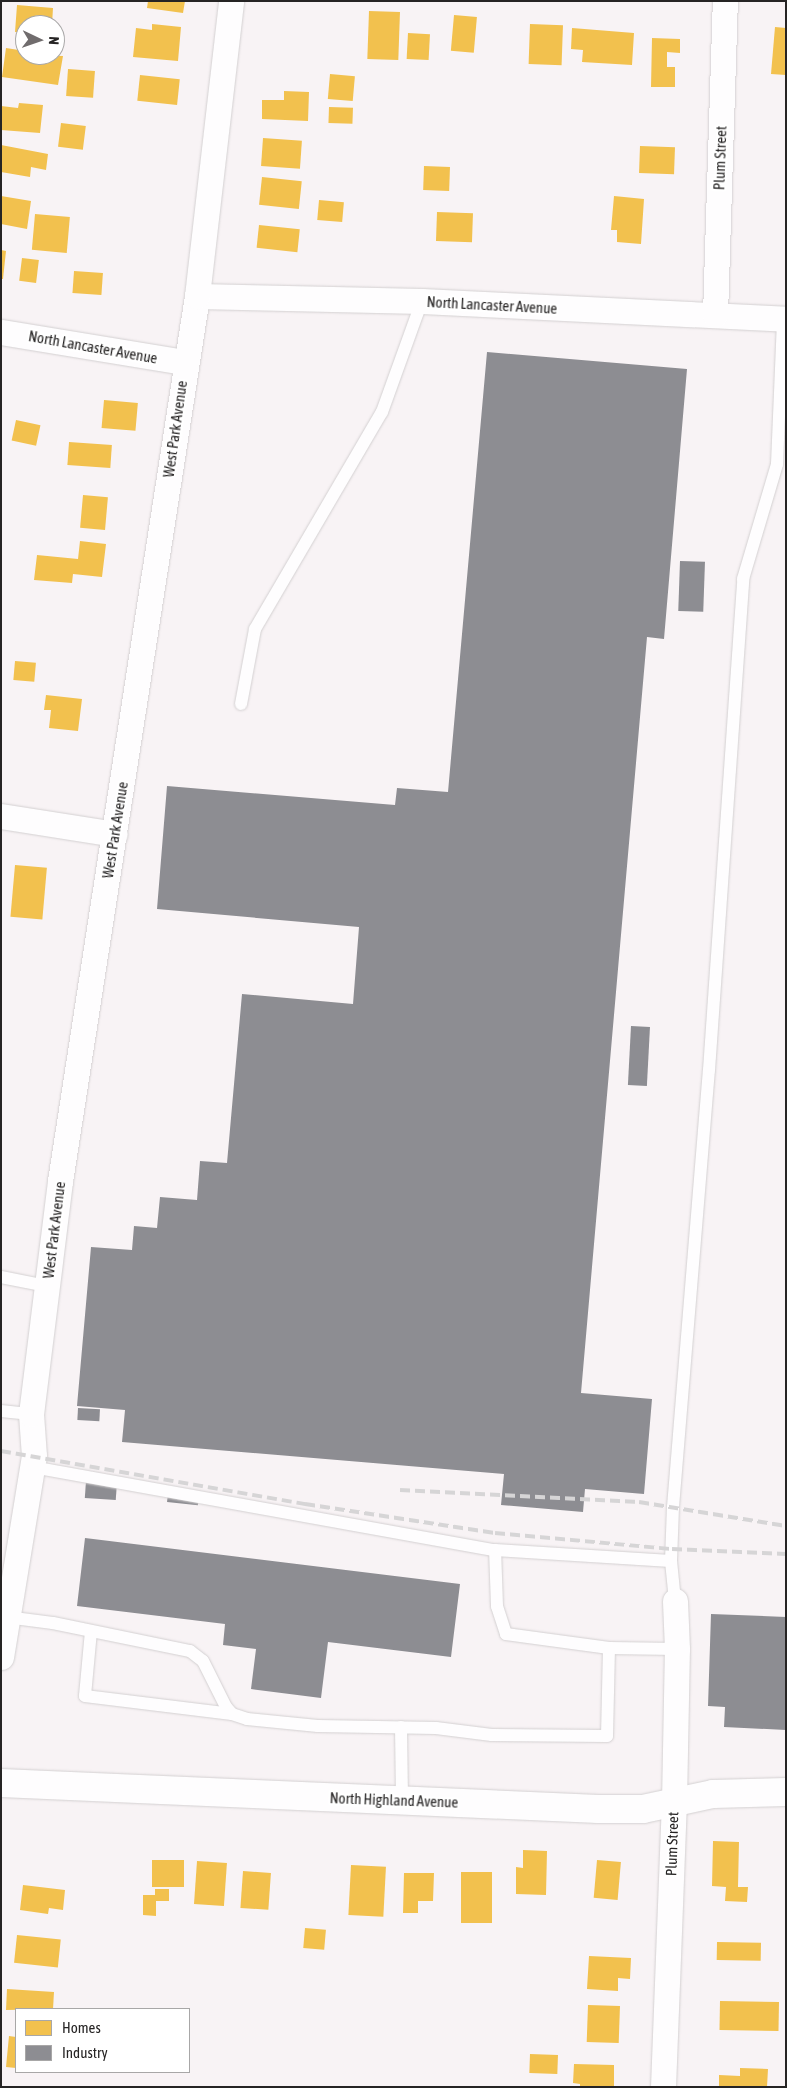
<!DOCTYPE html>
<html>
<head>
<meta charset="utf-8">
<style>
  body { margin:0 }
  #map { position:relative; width:787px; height:2088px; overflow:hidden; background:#f8f3f5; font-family:"Asap Condensed",sans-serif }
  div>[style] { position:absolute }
  .homes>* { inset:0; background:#f2c14e; transform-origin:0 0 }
  .industry>* { inset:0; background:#8d8d92; transform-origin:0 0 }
  .roads { filter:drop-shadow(0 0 1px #d3d0d1) drop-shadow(0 0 1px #d3d0d1) }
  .service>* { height:12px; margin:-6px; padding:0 6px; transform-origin:6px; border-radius:6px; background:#fefdfe }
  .minor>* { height:25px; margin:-12.5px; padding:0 12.5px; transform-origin:12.5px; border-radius:12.5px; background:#fefdfe }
  .tertiary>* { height:28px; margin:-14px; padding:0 14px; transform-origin:14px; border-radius:14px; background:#fefdfe }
  .rail>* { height:4px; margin-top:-2px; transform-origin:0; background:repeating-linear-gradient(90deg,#d6d5d6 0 10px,transparent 0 15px) }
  span { translate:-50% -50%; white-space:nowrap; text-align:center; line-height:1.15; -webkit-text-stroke:5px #fff; paint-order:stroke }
  .street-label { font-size:15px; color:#262424 }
  .frame { position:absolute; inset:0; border:2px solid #262424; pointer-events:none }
  .legend { position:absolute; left:15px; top:2008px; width:175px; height:65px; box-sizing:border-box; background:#fff; border:1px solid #a8a7a7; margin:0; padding:6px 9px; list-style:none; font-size:15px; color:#262424 }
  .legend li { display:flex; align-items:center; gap:10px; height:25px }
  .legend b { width:25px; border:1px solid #a8a7a7 }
  .north { position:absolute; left:15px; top:15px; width:50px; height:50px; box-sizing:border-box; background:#fff; border:1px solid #a8a7a7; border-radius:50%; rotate:93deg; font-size:14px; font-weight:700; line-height:20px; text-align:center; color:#262424 }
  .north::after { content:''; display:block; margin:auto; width:18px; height:22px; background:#706c6d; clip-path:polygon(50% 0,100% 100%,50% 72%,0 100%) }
</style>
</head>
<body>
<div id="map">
  <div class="homes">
    <div style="clip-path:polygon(148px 1px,185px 1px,183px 13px,147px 8px)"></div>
    <div style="clip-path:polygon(17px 5px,53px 8px,52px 25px,25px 25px,25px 33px,15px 32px)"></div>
    <div style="left:369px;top:11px;width:31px;height:48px;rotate:2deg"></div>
    <div style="left:454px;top:15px;width:23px;height:36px;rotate:5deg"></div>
    <div style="clip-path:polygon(152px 24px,181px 27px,178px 61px,133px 57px,136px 28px,152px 30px)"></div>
    <div style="left:530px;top:24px;width:33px;height:40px;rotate:2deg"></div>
    <div style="clip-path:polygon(775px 27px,786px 28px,786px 75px,771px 74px)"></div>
    <div style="clip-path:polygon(572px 28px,634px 33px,632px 65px,582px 62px,583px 50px,571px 49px)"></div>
    <div style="left:408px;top:33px;width:22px;height:26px;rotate:3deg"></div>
    <div style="clip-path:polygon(652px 38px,680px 39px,680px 53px,667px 52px,667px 67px,675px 67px,675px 87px,651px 87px)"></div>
    <div style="clip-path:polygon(6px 48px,25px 51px,25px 55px,63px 56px,58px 85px,2px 77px)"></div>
    <div style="left:68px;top:69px;width:27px;height:27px;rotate:4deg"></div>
    <div style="left:330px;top:74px;width:25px;height:25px;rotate:5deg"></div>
    <div style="left:140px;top:75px;width:40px;height:26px;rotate:6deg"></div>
    <div style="clip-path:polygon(284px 91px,309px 92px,308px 121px,262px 119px,262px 100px,284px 100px)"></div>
    <div style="clip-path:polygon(19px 103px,43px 105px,40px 133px,1px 130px,1px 106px,18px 108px)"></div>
    <div style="left:329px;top:107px;width:24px;height:16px;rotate:2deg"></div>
    <div style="left:61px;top:123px;width:25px;height:24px;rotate:7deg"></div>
    <div style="left:263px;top:138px;width:39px;height:28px;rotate:4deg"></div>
    <div style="clip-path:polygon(1px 145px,48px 154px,46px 170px,31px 167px,30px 177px,1px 172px)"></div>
    <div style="left:640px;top:146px;width:35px;height:27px;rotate:2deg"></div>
    <div style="left:424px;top:166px;width:26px;height:24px;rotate:2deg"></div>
    <div style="left:262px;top:177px;width:40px;height:28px;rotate:6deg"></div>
    <div style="clip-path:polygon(1px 196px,31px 201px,27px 229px,1px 224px)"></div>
    <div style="clip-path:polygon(614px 196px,644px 199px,641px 244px,617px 242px,617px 230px,611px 230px)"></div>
    <div style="left:319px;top:200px;width:25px;height:20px;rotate:5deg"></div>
    <div style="left:437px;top:212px;width:36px;height:29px;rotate:2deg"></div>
    <div style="left:35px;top:214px;width:35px;height:36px;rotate:5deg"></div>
    <div style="left:259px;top:225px;width:41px;height:23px;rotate:6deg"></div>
    <div style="clip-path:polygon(1px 250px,6px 251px,3px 279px,1px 279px)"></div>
    <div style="left:22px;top:258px;width:17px;height:23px;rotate:7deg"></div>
    <div style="left:74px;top:271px;width:29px;height:22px;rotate:4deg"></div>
    <div style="left:104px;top:400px;width:34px;height:28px;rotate:5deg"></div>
    <div style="left:16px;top:420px;width:25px;height:21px;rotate:12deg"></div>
    <div style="left:69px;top:442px;width:43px;height:23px;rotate:4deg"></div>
    <div style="left:83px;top:495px;width:25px;height:33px;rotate:5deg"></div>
    <div style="clip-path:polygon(80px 541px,106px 544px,102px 577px,73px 574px,72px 583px,34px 580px,37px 555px,78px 559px)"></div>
    <div style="left:15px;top:661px;width:21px;height:19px;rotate:5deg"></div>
    <div style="clip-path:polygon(46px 695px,82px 699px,78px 731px,49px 728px,51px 710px,44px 710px)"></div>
    <div style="left:15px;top:865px;width:32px;height:52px;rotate:5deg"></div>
    <div style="clip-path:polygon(713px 1841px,739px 1842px,738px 1887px,748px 1887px,747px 1902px,725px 1901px,726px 1887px,712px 1886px)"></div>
    <div style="clip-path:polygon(523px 1850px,547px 1851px,546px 1895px,516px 1894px,516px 1867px,523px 1868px)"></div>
    <div style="left:152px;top:1860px;width:32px;height:27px"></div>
    <div style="left:597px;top:1860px;width:24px;height:38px;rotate:5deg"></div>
    <div style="left:197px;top:1861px;width:30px;height:43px;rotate:4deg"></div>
    <div style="left:351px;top:1865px;width:35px;height:50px;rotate:3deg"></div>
    <div style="left:243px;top:1871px;width:28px;height:37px;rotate:4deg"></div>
    <div style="left:461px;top:1872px;width:31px;height:51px"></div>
    <div style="clip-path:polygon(404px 1873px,434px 1873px,433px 1901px,418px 1901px,418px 1913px,403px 1913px)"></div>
    <div style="clip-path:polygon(23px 1885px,65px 1890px,63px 1910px,49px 1908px,48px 1914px,20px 1910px)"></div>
    <div style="clip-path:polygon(155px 1889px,169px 1889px,169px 1901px,156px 1901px,156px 1916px,143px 1915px,143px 1895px,155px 1895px)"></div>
    <div style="left:305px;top:1928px;width:21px;height:20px;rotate:5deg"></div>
    <div style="left:17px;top:1935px;width:44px;height:28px;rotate:6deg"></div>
    <div style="left:717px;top:1942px;width:44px;height:18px;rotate:1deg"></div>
    <div style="clip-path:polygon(589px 1956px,631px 1958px,630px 1979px,618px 1978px,618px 1991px,587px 1989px)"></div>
    <div style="clip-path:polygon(7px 1989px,54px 1992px,53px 2009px,6px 2010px)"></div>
    <div style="left:720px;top:2001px;width:59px;height:29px;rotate:1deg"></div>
    <div style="left:588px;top:2005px;width:32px;height:37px;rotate:2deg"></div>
    <div style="clip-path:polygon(9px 2036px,16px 2037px,16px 2068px,6px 2067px)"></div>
    <div style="left:530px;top:2054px;width:28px;height:19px;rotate:2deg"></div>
    <div style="clip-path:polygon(574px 2064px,614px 2065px,614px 2087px,580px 2087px,580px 2084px,573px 2083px)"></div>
    <div style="clip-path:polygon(740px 2068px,768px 2069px,767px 2087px,719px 2087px,719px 2075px,740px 2076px)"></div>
  </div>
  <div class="industry">
    <div style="clip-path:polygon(487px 352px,687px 369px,664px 639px,647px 637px,581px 1393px,652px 1399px,644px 1494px,585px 1489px,583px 1512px,501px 1505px,504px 1474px,122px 1442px,125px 1410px,77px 1406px,91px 1247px,132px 1250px,134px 1226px,157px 1228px,160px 1197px,197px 1200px,200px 1161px,227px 1163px,242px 994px,353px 1004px,359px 927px,157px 909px,167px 786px,395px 805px,397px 788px,448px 792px)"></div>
    <div style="left:680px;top:561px;width:25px;height:50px;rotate:2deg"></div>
    <div style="left:631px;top:1026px;width:19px;height:59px;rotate:3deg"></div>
    <div style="left:78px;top:1408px;width:22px;height:12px;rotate:3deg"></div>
    <div style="left:86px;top:1481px;width:31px;height:17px;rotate:4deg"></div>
    <div style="left:168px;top:1493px;width:31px;height:9px;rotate:6deg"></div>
    <div style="clip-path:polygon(85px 1538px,460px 1584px,451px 1657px,328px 1642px,321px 1698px,251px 1689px,256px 1649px,223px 1645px,225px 1624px,77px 1606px)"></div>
    <div style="clip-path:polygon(711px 1614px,786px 1617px,786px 1730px,724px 1727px,725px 1707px,708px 1706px)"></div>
  </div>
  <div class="roads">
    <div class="service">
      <div style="left:241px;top:704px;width:76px;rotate:-79.4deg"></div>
      <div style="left:255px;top:629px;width:251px;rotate:-59.7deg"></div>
      <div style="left:382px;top:412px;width:118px;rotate:-70.2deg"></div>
      <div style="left:1px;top:1277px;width:47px;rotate:11.1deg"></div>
      <div style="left:1px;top:1411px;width:30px;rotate:6deg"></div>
      <div style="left:32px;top:1467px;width:470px;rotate:10.2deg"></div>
      <div style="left:675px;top:1601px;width:40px;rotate:-95.7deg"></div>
      <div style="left:671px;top:1561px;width:54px;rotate:-87.9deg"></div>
      <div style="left:673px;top:1507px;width:438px;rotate:-85.3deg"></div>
      <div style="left:709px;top:1070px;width:492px;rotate:-86deg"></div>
      <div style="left:743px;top:579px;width:120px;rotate:-73.5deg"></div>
      <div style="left:777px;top:464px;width:145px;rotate:-87.6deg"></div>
      <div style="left:6px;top:1617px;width:47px;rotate:7.3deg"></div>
      <div style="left:53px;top:1623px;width:140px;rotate:11.6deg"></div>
      <div style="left:190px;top:1651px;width:16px;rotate:38deg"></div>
      <div style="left:203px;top:1661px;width:51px;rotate:63.4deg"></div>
      <div style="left:226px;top:1707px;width:9px;rotate:49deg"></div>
      <div style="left:232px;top:1714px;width:16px;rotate:18deg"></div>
      <div style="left:247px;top:1719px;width:71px;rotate:5.6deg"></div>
      <div style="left:318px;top:1726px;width:118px;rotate:1deg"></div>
      <div style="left:436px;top:1728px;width:56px;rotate:7.1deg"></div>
      <div style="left:492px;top:1735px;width:115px;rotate:0.5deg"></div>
      <div style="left:607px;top:1736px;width:88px;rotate:-88.7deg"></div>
      <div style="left:609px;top:1648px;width:68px;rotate:0.8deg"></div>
      <div style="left:91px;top:1631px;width:65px;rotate:95.3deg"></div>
      <div style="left:85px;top:1696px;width:148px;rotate:7deg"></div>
      <div style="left:609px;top:1648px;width:104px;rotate:-172.3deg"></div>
      <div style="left:506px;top:1634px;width:29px;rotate:-108deg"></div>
      <div style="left:497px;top:1606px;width:56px;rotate:-92deg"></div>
      <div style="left:495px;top:1550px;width:176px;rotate:3.6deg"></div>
      <div style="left:401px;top:1727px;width:73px;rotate:89.2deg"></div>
    </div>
    <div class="minor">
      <div style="left:197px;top:296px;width:225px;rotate:1.3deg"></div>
      <div style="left:422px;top:301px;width:364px;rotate:2.8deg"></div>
      <div style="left:715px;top:315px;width:314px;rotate:-88.2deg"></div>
      <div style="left:1px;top:332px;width:186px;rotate:9.3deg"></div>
      <div style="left:1px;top:816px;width:115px;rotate:9deg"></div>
      <div style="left:1px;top:1657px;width:204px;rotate:-80.7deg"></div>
      <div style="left:34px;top:1456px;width:42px;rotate:-94.1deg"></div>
      <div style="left:31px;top:1414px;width:235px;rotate:-82.9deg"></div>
      <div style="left:60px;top:1181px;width:896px;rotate:-81.2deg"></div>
      <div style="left:197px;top:296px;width:297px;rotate:-83.4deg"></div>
      <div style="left:663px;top:2087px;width:285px;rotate:-87.8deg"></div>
      <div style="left:674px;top:1802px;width:153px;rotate:-88.9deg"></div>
      <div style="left:677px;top:1649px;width:48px;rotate:-92.4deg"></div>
    </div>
    <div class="tertiary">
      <div style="left:1px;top:1783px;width:598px;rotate:2.49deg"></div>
      <div style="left:598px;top:1809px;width:45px"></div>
      <div style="left:643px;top:1809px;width:72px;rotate:-12.1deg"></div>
      <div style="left:713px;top:1794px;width:73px;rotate:-1.6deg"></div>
    </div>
  </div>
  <div class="rail">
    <div style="left:1px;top:1451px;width:309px;rotate:9.9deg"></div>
    <div style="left:305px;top:1504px;width:192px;rotate:8.7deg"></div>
    <div style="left:495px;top:1533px;width:178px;rotate:5.2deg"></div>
    <div style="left:672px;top:1549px;width:114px;rotate:2.5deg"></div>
    <div style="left:400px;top:1490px;width:239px;rotate:2.9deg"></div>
    <div style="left:639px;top:1502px;width:149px;rotate:9.3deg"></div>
  </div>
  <div class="street-label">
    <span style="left:720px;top:158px;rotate:-88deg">Plum Street</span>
    <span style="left:492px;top:305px;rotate:3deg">North Lancaster Avenue</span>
    <span style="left:93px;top:347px;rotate:10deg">North Lancaster Avenue</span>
    <span style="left:175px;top:429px;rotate:-82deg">West Park Avenue</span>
    <span style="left:115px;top:830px;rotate:-81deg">West Park Avenue</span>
    <span style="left:54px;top:1230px;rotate:-83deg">West Park Avenue</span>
    <span style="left:394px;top:1800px;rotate:2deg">North Highland Avenue</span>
    <span style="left:672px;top:1844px;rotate:-88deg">Plum Street</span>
  </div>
  <div class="frame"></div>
  <ul class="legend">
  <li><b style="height:14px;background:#f2c14e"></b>Homes</li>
  <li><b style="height:14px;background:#8d8d92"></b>Industry</li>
  </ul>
  <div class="north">N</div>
</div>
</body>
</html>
